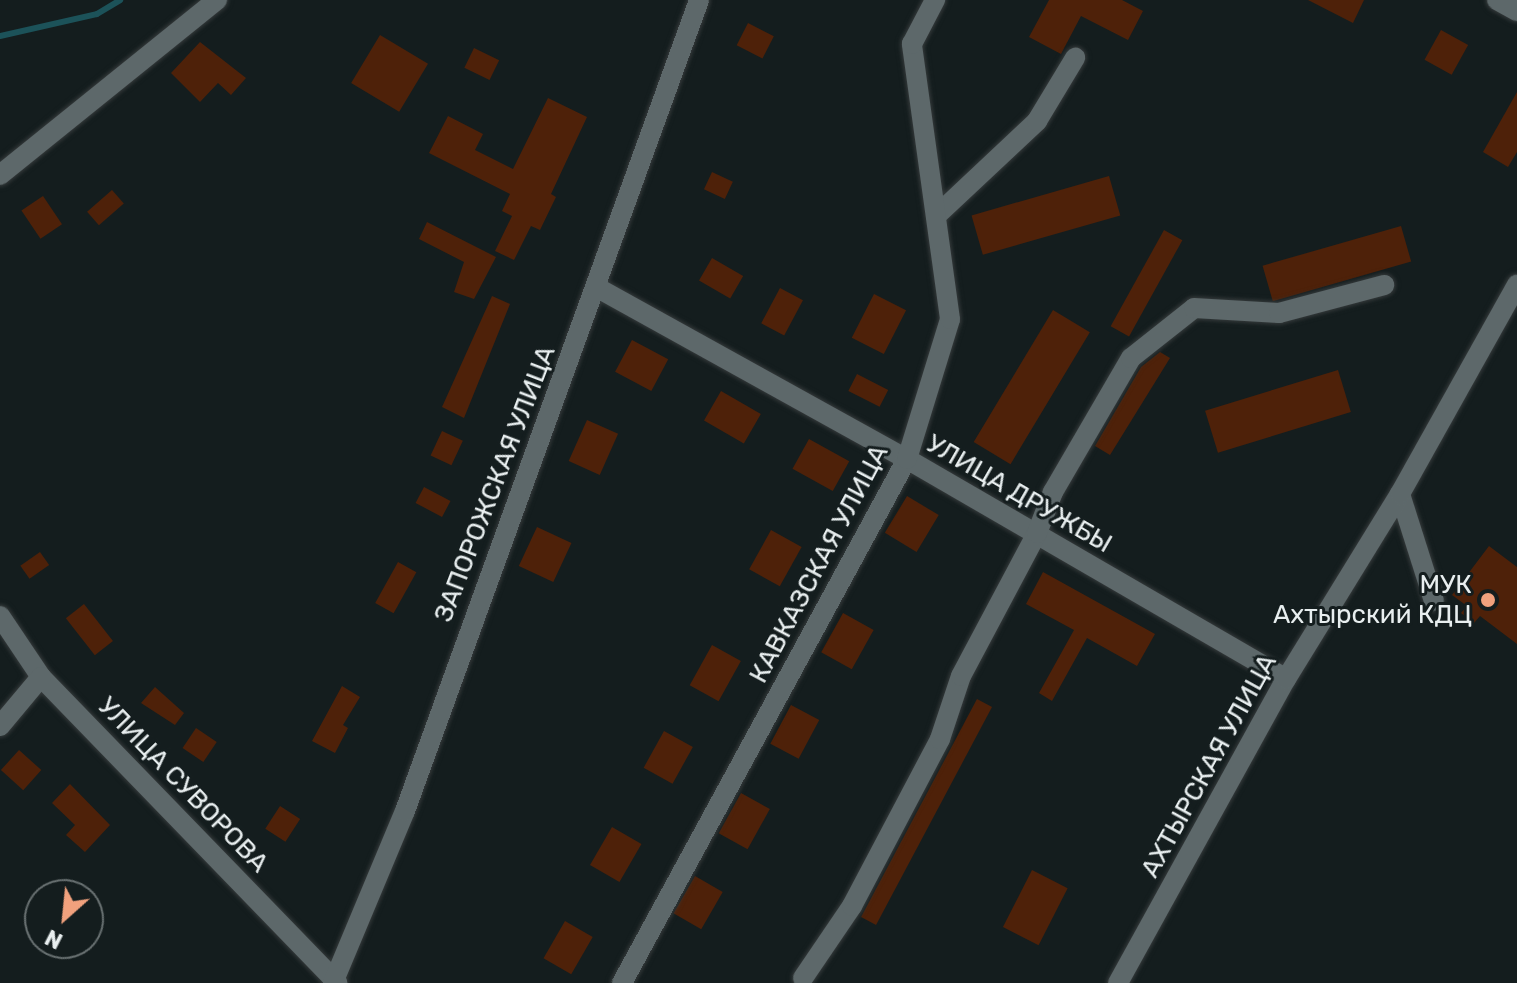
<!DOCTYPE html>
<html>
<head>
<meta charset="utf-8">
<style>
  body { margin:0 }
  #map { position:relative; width:1517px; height:983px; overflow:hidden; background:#141d1e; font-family:Rubik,sans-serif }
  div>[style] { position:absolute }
  .stream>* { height:6px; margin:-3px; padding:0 3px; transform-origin:3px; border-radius:3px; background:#1c5259 }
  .building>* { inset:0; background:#4e2109; transform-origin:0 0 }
  .roads { filter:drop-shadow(0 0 2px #353a3b) drop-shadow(0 0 2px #353a3b) }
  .minor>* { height:20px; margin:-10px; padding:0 10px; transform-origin:10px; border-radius:10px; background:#5d686a }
  .dots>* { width:22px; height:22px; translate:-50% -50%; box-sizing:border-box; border:4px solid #141d1e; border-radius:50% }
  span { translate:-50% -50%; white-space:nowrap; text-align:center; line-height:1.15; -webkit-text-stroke:6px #141d1e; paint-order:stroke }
  .street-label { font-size:26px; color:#e8eeef }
  .poi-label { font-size:26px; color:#e8eeef }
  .right { translate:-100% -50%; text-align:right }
  .north { position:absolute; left:24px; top:879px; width:80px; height:80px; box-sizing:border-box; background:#141d1e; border:2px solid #697172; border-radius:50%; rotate:207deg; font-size:22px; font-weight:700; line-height:32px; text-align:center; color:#e8eeef }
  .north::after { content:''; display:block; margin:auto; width:28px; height:36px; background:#f1a17d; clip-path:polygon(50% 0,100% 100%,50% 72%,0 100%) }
</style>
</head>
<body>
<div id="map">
  <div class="stream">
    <div style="left:0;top:36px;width:99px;rotate:-12.8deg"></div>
    <div style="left:97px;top:14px;width:27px;rotate:-31deg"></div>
  </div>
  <div class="building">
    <div style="clip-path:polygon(1049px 0,1122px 0,1143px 11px,1128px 40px,1081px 16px,1061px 54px,1029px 37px)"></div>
    <div style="clip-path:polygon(1308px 0,1364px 0,1353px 23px)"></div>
    <div style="left:748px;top:23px;width:29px;height:25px;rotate:27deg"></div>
    <div style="left:1441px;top:30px;width:31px;height:34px;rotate:29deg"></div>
    <div style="left:380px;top:35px;width:56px;height:56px;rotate:31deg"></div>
    <div style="clip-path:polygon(200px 42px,246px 78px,231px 95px,218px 83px,200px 102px,171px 73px)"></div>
    <div style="left:474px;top:48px;width:28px;height:22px;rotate:26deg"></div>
    <div style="clip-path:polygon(1517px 92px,1517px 152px,1508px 167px,1483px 152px)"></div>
    <div style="clip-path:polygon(548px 98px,587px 117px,551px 194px,556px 197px,540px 230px,531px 226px,514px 260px,495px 251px,512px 216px,502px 211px,510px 194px,429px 153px,448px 116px,483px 134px,475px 150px,513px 169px)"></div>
    <div style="left:712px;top:172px;width:23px;height:19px;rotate:25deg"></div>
    <div style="left:1109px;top:176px;width:41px;height:143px;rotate:74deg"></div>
    <div style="left:112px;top:190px;width:18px;height:33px;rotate:49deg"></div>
    <div style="left:43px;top:196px;width:34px;height:26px;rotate:56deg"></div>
    <div style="clip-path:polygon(427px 222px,496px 257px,474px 299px,454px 292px,464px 262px,419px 239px)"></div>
    <div style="left:1401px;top:226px;width:37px;height:144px;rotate:74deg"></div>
    <div style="left:1164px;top:230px;width:21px;height:110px;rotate:29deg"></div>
    <div style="left:712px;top:258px;width:36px;height:26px;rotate:30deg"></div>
    <div style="left:780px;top:288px;width:26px;height:40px;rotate:28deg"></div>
    <div style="left:874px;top:294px;width:36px;height:49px;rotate:27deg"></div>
    <div style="clip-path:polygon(492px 296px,510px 304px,464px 418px,442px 407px)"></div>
    <div style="left:1053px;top:310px;width:43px;height:154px;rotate:31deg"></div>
    <div style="left:632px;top:340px;width:41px;height:36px;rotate:28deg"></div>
    <div style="clip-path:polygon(1160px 352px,1170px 358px,1110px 455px,1095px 446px,1141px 367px)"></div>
    <div style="left:1338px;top:370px;width:44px;height:139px;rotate:73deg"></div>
    <div style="left:857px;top:374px;width:35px;height:19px;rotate:27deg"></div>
    <div style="left:721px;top:391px;width:46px;height:34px;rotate:30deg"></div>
    <div style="left:587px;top:420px;width:34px;height:45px;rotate:24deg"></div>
    <div style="left:442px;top:431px;width:23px;height:27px;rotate:25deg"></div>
    <div style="left:809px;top:439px;width:46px;height:34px;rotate:29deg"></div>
    <div style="left:424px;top:487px;width:30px;height:18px;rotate:28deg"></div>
    <div style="left:907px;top:496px;width:37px;height:43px;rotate:31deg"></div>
    <div style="left:537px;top:527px;width:38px;height:43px;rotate:25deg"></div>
    <div style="left:771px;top:530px;width:35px;height:45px;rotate:29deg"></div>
    <div style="clip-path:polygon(1489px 546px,1517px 567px,1517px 644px,1480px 616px,1474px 623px,1461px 613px,1467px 606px,1452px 595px)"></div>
    <div style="left:40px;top:552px;width:16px;height:24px;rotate:55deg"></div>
    <div style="left:398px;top:562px;width:21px;height:47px;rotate:29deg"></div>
    <div style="clip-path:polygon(1043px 572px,1155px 634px,1137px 666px,1087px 638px,1052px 701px,1039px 693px,1074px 630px,1026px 604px)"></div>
    <div style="left:84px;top:604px;width:47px;height:23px;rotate:52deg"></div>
    <div style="left:843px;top:613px;width:35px;height:45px;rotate:29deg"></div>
    <div style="left:712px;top:645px;width:33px;height:46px;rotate:29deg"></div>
    <div style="clip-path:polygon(342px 686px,360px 697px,343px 725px,348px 728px,335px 753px,312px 741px)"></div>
    <div style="clip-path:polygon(155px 687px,184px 713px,175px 725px,141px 703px)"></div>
    <div style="left:977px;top:699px;width:17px;height:247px;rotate:28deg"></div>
    <div style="left:791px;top:705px;width:32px;height:44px;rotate:28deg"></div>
    <div style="left:196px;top:728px;width:25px;height:24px;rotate:34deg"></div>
    <div style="left:664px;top:731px;width:33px;height:42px;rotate:29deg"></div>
    <div style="left:19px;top:750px;width:30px;height:27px;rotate:42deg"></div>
    <div style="clip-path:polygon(70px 784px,110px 825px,85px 852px,66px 835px,75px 825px,52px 803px)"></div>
    <div style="left:741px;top:793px;width:33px;height:46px;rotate:29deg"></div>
    <div style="left:280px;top:806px;width:24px;height:27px;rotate:33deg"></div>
    <div style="left:612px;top:827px;width:34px;height:44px;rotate:30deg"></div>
    <div style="left:1032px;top:870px;width:40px;height:64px;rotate:27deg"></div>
    <div style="left:695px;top:876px;width:32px;height:43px;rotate:30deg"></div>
    <div style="left:565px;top:921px;width:32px;height:43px;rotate:30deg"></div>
  </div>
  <div class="roads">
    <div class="minor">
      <div style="left:1497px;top:0;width:23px;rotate:29deg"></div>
      <div style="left:0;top:175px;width:279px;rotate:-38.9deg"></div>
      <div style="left:936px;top:216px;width:139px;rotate:-43.2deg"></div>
      <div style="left:1037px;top:121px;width:74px;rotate:-58.9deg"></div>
      <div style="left:598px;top:288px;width:353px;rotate:29deg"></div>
      <div style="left:907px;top:459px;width:438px;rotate:30.1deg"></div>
      <div style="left:1400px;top:494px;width:112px;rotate:72.4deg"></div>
      <div style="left:0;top:616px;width:73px;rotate:56.1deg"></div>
      <div style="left:41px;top:677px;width:426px;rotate:45.9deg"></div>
      <div style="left:0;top:726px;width:64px;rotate:-50.1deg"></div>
      <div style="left:803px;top:978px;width:87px;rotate:-55.8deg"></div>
      <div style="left:852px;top:906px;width:189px;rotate:-62.2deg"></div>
      <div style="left:940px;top:739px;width:66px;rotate:-71.6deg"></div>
      <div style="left:961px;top:676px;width:162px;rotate:-62deg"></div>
      <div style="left:1037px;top:533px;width:44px;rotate:-68.7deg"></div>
      <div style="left:1053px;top:492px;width:155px;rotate:-59.8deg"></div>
      <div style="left:1131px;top:358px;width:80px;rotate:-38.4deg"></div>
      <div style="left:1194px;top:308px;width:85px;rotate:3.4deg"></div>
      <div style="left:1279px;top:313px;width:109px;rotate:-14.9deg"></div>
      <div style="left:333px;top:983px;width:186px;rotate:-67.3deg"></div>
      <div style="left:405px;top:811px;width:863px;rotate:-70.07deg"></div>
      <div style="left:622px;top:983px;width:596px;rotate:-61.46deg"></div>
      <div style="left:907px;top:459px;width:146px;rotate:-72.9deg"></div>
      <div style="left:950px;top:319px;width:278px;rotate:-97.9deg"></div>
      <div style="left:912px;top:44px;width:50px;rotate:-62.4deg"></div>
      <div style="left:1118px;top:983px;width:347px;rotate:-61.1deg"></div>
      <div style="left:1286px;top:679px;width:217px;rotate:-58.4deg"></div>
      <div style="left:1400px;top:494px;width:240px;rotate:-60.8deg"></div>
    </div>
  </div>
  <div class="dots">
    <div style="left:1488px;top:600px;background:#f1a17d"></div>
  </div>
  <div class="street-label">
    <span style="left:495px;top:484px;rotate:-69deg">ЗАПОРОЖСКАЯ УЛИЦА</span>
    <span style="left:1019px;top:494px;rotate:30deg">УЛИЦА ДРУЖБЫ</span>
    <span style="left:819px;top:564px;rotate:-62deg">КАВКАЗСКАЯ УЛИЦА</span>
    <span style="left:1209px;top:766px;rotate:-61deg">АХТЫРСКАЯ УЛИЦА</span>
    <span style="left:183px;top:785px;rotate:46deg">УЛИЦА СУВОРОВА</span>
  </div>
  <div class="poi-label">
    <span class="right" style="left:1472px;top:600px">МУК<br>Ахтырский КДЦ</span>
  </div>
  <div class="north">N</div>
</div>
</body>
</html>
